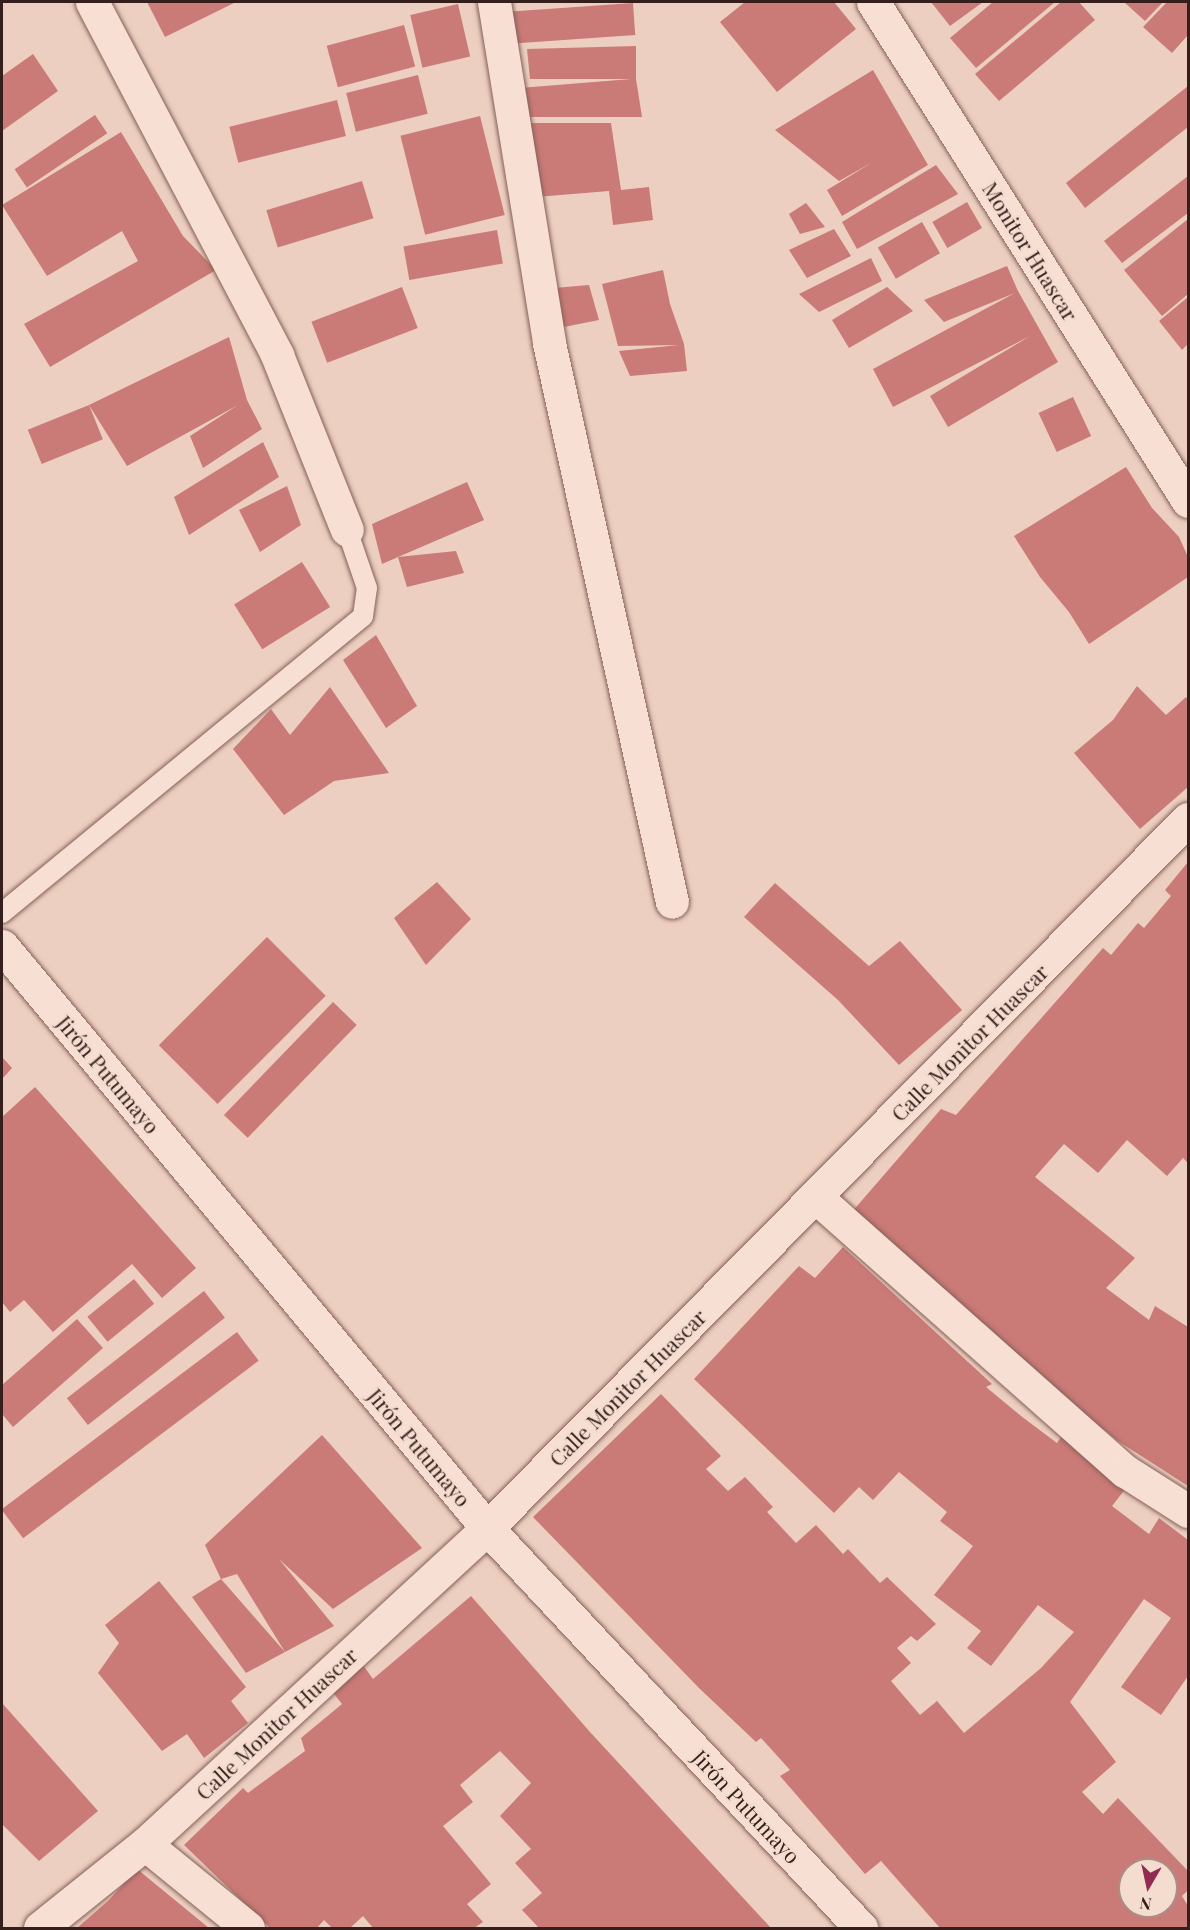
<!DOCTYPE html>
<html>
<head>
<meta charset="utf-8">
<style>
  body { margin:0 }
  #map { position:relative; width:1190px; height:1930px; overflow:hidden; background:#eccfc0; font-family:"Playfair Display",serif }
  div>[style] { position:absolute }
  .building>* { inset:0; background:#ca7a77; transform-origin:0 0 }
  .roads { filter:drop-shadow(0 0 2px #856059) drop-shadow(0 0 2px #856059) }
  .service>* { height:20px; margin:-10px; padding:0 10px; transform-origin:10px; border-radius:10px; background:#f8dfd3 }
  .minor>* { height:33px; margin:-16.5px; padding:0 16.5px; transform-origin:16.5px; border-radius:16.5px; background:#f8dfd3 }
  .tertiary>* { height:33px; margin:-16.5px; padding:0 16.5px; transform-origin:16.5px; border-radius:16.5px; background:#f8dfd3 }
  span { translate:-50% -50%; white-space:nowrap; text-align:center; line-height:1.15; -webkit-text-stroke:5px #f4dccf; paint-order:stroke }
  .street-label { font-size:21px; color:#351f1d }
  .frame { position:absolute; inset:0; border:3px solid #351f1d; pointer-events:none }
  .north { position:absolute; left:1118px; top:1858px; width:60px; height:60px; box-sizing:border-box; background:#f4dccf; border:2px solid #a89088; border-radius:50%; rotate:189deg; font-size:16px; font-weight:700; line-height:24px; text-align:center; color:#351f1d }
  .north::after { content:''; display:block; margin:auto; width:21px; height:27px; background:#922a52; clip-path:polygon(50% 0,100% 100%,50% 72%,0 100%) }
</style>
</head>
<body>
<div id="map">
  <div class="building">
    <div style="clip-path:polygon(147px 2px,236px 2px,165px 37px)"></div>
    <div style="clip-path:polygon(745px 2px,834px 2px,856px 29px,777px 92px,720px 22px)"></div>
    <div style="clip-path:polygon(931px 2px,983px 2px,950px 26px)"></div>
    <div style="clip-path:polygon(993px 2px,1055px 2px,976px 68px,950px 38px)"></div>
    <div style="clip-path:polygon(1061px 2px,1079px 2px,1095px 20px,999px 101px,975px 74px)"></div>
    <div style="clip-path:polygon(1124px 2px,1163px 2px,1145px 21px)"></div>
    <div style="clip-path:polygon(1167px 2px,1188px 2px,1188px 35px,1172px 53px,1143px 27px)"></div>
    <div style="left:633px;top:3px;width:32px;height:122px;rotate:86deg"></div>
    <div style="left:458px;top:4px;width:54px;height:49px;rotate:77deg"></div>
    <div style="left:404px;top:25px;width:43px;height:80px;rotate:75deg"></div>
    <div style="clip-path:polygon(636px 46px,636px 79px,642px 117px,524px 117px,520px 88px,631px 79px,530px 79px,527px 49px)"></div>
    <div style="clip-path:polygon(33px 54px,58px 91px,2px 131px,2px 76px)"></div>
    <div style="clip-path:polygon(873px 70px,928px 165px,842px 216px,827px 190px,873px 162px,839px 181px,775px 130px)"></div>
    <div style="left:418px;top:75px;width:40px;height:74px;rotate:76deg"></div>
    <div style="clip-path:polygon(1188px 86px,1188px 127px,1085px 208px,1066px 183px)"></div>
    <div style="left:337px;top:100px;width:37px;height:111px;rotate:76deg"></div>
    <div style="left:95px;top:115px;width:22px;height:97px;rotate:56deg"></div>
    <div style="left:480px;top:116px;width:102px;height:82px;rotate:76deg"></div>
    <div style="clip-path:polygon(524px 123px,611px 123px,621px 190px,649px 187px,653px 220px,613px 225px,609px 191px,536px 197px)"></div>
    <div style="clip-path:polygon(121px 132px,183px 236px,216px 270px,50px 367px,24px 324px,138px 261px,122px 231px,47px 276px,2px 205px)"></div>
    <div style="clip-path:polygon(936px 165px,958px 194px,857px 249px,842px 222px)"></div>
    <div style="clip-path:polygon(1188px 176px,1188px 213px,1122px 263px,1104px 241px)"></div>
    <div style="left:362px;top:181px;width:39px;height:100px;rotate:73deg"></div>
    <div style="left:967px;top:202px;width:30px;height:40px;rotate:60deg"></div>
    <div style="clip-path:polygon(806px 203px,825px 227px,800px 234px,789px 214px)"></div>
    <div style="clip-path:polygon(1188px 219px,1188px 294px,1162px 316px,1124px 270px)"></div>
    <div style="left:922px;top:222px;width:36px;height:51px;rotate:60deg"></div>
    <div style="clip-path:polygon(834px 229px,851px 256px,807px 278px,789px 250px)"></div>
    <div style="left:497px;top:230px;width:34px;height:95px;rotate:80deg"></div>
    <div style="clip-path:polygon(871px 258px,882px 281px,819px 312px,799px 294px)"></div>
    <div style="clip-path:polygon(1007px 266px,1018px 291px,1058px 362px,948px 427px,930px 396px,1030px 336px,893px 407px,873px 369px,1015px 293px,944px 322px,924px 300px)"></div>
    <div style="clip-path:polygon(663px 270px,670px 304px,684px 344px,687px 371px,630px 376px,619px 351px,679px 345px,618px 346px,602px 284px)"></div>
    <div style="clip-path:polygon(589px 285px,599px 320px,559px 328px,554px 288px)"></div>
    <div style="left:402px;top:287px;width:44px;height:97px;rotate:69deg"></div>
    <div style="clip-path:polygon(887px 287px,913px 311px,849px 348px,832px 320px)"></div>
    <div style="clip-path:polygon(1188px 297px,1188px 344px,1182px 350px,1159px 321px)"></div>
    <div style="clip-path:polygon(229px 337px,247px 400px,262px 429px,203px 468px,190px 436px,238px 405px,127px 466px,89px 405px)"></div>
    <div style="left:1073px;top:397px;width:43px;height:38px;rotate:65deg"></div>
    <div style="left:89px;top:405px;width:37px;height:66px;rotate:68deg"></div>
    <div style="clip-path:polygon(263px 442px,279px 477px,189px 535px,174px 497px)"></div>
    <div style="clip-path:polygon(1126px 467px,1152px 508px,1179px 537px,1188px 557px,1188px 577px,1089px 644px,1069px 612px,1040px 577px,1014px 536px)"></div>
    <div style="clip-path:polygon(467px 482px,484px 520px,398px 557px,456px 551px,464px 573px,407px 587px,398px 557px,382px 564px,372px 524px)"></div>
    <div style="clip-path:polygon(287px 486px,301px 525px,260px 552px,239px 510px)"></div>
    <div style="left:302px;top:562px;width:53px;height:80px;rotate:58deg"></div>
    <div style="clip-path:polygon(376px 635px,417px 706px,386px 728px,343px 660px)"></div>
    <div style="clip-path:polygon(1137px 686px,1166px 715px,1186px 697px,1188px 700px,1188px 787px,1140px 829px,1074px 753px,1113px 720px)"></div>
    <div style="clip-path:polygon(330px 687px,389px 773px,334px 781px,284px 815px,233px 749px,271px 709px,290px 735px)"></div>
    <div style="clip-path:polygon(1188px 862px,1188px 1163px,1183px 1158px,1167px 1176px,1127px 1140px,1098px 1173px,1064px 1144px,1035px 1177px,1135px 1258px,1106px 1288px,1149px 1320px,1155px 1306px,1188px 1327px,1188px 1486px,1118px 1441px,1038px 1376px,851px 1213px,941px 1109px,956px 1115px,1103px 948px,1111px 955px,1138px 923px,1144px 928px,1171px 896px,1165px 890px)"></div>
    <div style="clip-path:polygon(437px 882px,471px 919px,426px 965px,394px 918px)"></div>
    <div style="clip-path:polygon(775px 883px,869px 966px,900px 941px,962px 1010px,899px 1065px,838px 1000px,744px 917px)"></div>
    <div style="left:267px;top:937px;width:83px;height:153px;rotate:45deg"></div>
    <div style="left:333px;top:1002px;width:33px;height:157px;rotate:44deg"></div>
    <div style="clip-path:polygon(2px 1057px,12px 1068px,2px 1079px)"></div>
    <div style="clip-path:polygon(35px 1087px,196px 1268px,162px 1298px,132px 1264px,53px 1332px,24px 1300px,10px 1312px,2px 1302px,2px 1117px)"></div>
    <div style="clip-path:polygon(evenodd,843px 1247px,992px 1384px,986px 1387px,1021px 1416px,1057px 1443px,1065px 1431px,1130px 1483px,1112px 1506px,1149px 1534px,1159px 1518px,1188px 1540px,1188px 1676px,1161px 1715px,1121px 1687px,1171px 1618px,1144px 1599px,1070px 1702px,1116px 1762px,1082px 1792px,1103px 1814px,1118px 1798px,1188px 1871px,1188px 1890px,1182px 1896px,1188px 1906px,1188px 1928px,940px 1928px,881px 1861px,865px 1874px,780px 1776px,790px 1770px,761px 1738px,756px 1742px,699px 1688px,533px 1517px,661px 1394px,721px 1456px,706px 1469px,728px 1491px,745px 1477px,773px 1507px,767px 1512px,796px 1543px,816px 1525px,843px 1554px,848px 1549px,880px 1583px,887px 1577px,936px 1624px,917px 1641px,911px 1636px,897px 1648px,911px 1663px,891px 1681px,920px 1715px,937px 1701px,964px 1733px,1041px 1668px,1074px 1632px,1038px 1605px,991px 1666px,967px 1648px,981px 1631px,934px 1595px,973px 1546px,940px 1521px,947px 1512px,899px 1472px,873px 1500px,859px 1487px,834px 1513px,694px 1379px,799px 1266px,815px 1278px,843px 1247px,1130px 1870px,1166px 1870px,1166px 1906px,1130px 1906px,1130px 1870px)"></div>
    <div style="left:134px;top:1279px;width:32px;height:60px;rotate:51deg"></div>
    <div style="left:204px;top:1291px;width:34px;height:174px;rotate:52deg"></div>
    <div style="clip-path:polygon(77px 1319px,103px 1348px,13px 1427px,2px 1414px,2px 1385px)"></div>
    <div style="left:237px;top:1332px;width:36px;height:295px;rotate:53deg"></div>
    <div style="clip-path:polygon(322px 1435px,422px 1548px,333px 1609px,279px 1559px,334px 1626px,285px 1652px,237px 1574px,221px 1579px,205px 1545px)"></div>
    <div style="clip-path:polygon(221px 1579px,285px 1652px,246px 1673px,192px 1597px)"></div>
    <div style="clip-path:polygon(159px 1581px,246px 1687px,231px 1701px,248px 1723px,204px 1758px,187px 1734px,162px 1751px,98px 1673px,119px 1643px,105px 1625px)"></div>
    <div style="clip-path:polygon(471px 1596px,590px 1732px,771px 1928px,539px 1928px,522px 1910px,542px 1893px,515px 1863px,531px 1849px,500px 1816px,531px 1783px,500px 1751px,460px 1785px,473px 1802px,443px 1826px,491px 1884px,467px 1904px,483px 1922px,474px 1928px,373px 1928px,363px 1916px,350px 1928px,332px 1928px,324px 1920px,317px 1928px,270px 1928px,184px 1845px,243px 1788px,248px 1793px,305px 1751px,301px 1738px,342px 1704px,331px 1690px,363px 1665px,373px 1679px)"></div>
    <div style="clip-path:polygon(2px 1703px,98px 1811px,39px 1861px,2px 1824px)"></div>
    <div style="clip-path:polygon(137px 1869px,209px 1928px,77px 1928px,109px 1900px)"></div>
  </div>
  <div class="roads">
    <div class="service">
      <div style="left:2px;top:913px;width:467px;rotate:-39.4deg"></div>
      <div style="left:363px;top:616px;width:28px;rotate:-82deg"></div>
      <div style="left:367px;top:588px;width:61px;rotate:-109deg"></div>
    </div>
    <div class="minor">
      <div style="left:92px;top:2px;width:399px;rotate:62.3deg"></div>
      <div style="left:277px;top:355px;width:188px;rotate:68.2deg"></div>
      <div style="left:494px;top:2px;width:345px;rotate:80.8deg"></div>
      <div style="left:549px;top:343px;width:572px;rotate:77.59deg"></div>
      <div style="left:873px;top:2px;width:590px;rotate:57.74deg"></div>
      <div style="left:816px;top:1197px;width:413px;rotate:41.6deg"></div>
      <div style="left:1125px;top:1471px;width:75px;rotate:32.4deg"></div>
      <div style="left:145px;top:1844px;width:133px;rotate:39.2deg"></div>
      <div style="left:40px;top:1928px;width:134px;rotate:-38.7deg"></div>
      <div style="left:145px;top:1844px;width:466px;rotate:-42.7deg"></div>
      <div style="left:487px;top:1528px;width:997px;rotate:-45.33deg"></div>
    </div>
    <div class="tertiary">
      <div style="left:2px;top:946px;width:758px;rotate:50.19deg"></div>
      <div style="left:487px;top:1528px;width:548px;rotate:46.92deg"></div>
    </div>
  </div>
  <div class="street-label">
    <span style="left:1031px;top:251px;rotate:58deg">Monitor Huascar</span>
    <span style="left:969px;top:1042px;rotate:-45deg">Calle Monitor Huascar</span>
    <span style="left:109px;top:1074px;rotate:50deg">Jirón Putumayo</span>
    <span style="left:627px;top:1387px;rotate:-45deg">Calle Monitor Huascar</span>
    <span style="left:420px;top:1447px;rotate:50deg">Jirón Putumayo</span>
    <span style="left:276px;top:1723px;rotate:-43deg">Calle Monitor Huascar</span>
    <span style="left:747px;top:1806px;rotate:47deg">Jirón Putumayo</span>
  </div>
  <div class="frame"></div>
  <div class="north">N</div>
</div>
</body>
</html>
